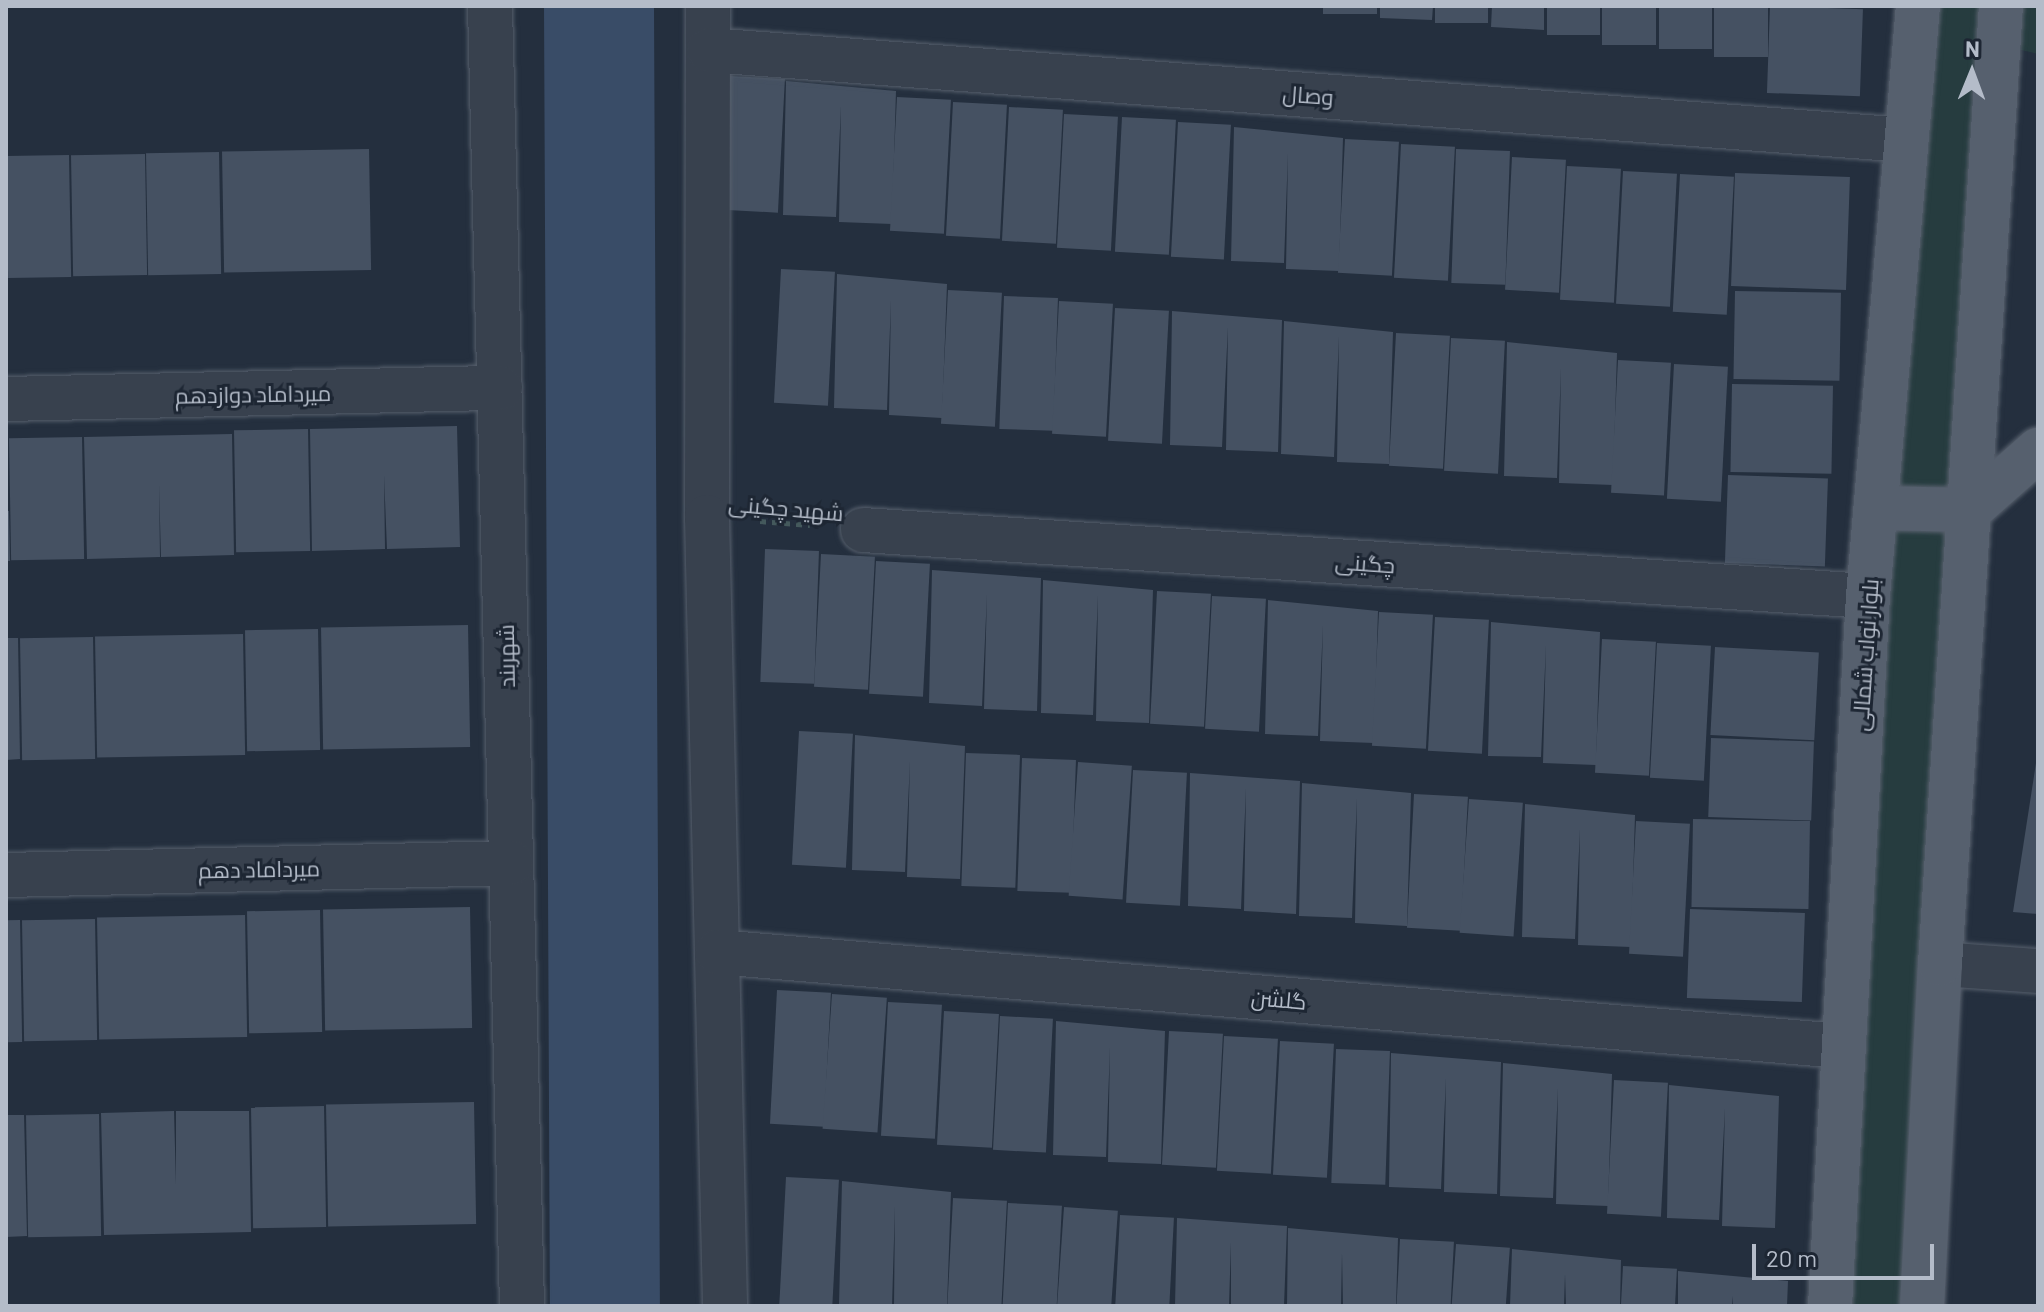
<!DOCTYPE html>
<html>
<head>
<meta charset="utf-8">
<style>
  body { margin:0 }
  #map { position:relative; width:2044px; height:1312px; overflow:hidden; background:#242f3e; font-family:Barlow,Cairo,sans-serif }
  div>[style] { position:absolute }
  .green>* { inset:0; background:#263c3f }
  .river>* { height:110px; margin:-55px; padding:0 55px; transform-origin:55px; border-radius:55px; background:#394c67 }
  .building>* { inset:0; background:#455162; transform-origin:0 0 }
  .path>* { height:5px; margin-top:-2.5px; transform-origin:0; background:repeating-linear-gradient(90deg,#44595c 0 6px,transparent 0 12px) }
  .roads { filter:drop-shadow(0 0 2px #565f6c) drop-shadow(0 0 2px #565f6c) }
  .minor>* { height:44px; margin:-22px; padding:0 22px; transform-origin:22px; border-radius:22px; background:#38414e }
  .major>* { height:44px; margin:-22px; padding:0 22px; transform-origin:22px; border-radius:22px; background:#56606e }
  span { translate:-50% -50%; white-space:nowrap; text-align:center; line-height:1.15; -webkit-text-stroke:6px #1d2633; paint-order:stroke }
  .street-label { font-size:22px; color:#b4bcc9 }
  .frame { position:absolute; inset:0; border:8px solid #b4bcc9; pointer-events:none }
  .north { position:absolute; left:1932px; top:32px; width:80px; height:80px; -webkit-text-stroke:6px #1d2633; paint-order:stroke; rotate:1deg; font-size:22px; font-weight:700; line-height:32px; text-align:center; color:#b4bcc9 }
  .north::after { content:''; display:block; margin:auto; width:28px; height:36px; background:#b4bcc9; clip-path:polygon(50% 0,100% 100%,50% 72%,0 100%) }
  .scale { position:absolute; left:1752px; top:1244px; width:182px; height:36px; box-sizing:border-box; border:4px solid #b4bcc9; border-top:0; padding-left:10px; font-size:24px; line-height:28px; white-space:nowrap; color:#b4bcc9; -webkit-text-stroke:6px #1d2633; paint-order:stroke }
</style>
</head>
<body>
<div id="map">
  <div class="green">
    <div style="clip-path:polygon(1918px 6px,2038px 6px,2038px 54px,2000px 45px,1922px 1306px,1830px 1306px)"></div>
  </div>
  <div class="river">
    <div style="left:599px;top:6px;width:1300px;rotate:89.74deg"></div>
  </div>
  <div class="building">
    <div style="left:1323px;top:6px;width:54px;height:8px"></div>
    <div style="clip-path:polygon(1380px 6px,1433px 6px,1432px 20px,1380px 18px)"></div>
    <div style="left:1435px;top:6px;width:53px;height:17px"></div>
    <div style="clip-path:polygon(1492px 6px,1544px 6px,1544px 30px,1491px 27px)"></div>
    <div style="left:1547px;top:6px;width:53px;height:29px"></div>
    <div style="left:1602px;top:6px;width:54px;height:39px"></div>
    <div style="left:1659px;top:6px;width:53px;height:43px"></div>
    <div style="left:1714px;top:6px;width:54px;height:51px"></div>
    <div style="left:1770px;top:6px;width:93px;height:87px;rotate:2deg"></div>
    <div style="left:730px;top:76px;width:55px;height:134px;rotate:3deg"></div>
    <div style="clip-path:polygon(786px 81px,896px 91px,892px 224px,839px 222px,841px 106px,836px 217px,783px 215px)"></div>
    <div style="left:897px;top:97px;width:54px;height:134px;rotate:3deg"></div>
    <div style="left:953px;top:102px;width:54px;height:134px;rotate:3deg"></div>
    <div style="left:1009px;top:107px;width:54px;height:134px;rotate:3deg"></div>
    <div style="left:1064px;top:114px;width:54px;height:134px;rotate:3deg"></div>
    <div style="left:1122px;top:117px;width:54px;height:135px;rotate:3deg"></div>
    <div style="left:1178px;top:122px;width:53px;height:135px;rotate:3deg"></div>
    <div style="clip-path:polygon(1234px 127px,1343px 138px,1339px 271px,1286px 269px,1288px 153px,1284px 263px,1231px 261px)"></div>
    <div style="left:1345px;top:139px;width:54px;height:134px;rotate:3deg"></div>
    <div style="left:1401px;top:144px;width:54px;height:134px;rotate:3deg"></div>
    <div style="left:369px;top:149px;width:121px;height:147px;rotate:89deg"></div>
    <div style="left:1456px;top:149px;width:54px;height:134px;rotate:2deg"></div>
    <div style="left:219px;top:152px;width:122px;height:73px;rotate:89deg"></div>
    <div style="left:145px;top:154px;width:121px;height:74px;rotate:89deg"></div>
    <div style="left:69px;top:155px;width:122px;height:63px;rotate:89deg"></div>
    <div style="left:1512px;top:157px;width:54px;height:133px;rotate:3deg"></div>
    <div style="left:1567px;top:166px;width:54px;height:134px;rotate:3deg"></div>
    <div style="left:1623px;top:171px;width:54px;height:133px;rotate:3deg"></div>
    <div style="left:1735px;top:173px;width:115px;height:113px;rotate:2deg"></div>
    <div style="left:1680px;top:174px;width:54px;height:138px;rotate:3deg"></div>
    <div style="left:781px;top:269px;width:54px;height:134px;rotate:3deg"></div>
    <div style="clip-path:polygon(837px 274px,947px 284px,942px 418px,889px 415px,891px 300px,887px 410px,834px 408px)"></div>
    <div style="left:948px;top:290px;width:54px;height:134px;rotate:3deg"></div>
    <div style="left:1735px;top:291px;width:106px;height:88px;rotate:1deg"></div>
    <div style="left:1004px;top:296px;width:54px;height:133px;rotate:2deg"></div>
    <div style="left:1059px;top:301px;width:54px;height:133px;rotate:3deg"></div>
    <div style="left:1115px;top:308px;width:54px;height:133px;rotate:3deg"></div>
    <div style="clip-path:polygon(1172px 311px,1282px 320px,1278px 452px,1226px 450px,1228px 327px,1222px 447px,1170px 445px)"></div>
    <div style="clip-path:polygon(1284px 321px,1393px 332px,1389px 464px,1337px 462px,1339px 336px,1334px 457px,1281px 454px)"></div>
    <div style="left:1396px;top:333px;width:54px;height:133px;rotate:3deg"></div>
    <div style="left:1451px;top:338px;width:54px;height:133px;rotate:3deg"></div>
    <div style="clip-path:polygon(1507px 342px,1617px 353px,1613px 485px,1559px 483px,1561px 368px,1557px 478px,1504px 476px)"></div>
    <div style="left:1618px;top:360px;width:53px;height:133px;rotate:3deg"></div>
    <div style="left:1674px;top:364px;width:54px;height:135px;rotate:3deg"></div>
    <div style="left:1732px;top:384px;width:101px;height:88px;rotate:1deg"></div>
    <div style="clip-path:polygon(457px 426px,460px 547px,387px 549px,384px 475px,385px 549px,312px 551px,310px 429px)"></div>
    <div style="left:308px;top:429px;width:122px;height:74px;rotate:89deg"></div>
    <div style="clip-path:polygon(232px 434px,234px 555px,161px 557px,159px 484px,160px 557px,87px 559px,84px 437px)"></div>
    <div style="left:82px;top:437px;width:122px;height:73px;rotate:89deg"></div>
    <div style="left:1728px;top:475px;width:100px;height:88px;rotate:2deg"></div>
    <div style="clip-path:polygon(6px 511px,9px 511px,10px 561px,6px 561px)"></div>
    <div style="left:765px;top:549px;width:54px;height:133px;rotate:2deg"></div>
    <div style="left:821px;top:554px;width:54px;height:133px;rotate:3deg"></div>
    <div style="left:876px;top:561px;width:54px;height:133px;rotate:3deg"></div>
    <div style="clip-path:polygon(932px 570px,1041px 578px,1037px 711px,984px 709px,987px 594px,982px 706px,929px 703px)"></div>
    <div style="clip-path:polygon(1043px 580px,1153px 590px,1149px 723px,1096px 721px,1098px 595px,1093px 715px,1041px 713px)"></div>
    <div style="left:1157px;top:591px;width:54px;height:133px;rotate:3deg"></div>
    <div style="left:1212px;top:596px;width:54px;height:133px;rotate:3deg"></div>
    <div style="clip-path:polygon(1268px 600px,1378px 611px,1374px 743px,1320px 741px,1323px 625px,1318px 736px,1265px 734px)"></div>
    <div style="left:1379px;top:612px;width:54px;height:134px;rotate:3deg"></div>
    <div style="left:1435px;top:617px;width:54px;height:134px;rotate:3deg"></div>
    <div style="clip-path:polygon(1491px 622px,1600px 632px,1596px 765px,1543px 763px,1546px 645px,1541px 757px,1488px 756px)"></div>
    <div style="left:468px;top:625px;width:122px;height:147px;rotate:89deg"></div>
    <div style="left:318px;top:629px;width:121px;height:73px;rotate:89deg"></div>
    <div style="left:243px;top:634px;width:121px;height:148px;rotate:89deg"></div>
    <div style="left:93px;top:637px;width:122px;height:73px;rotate:89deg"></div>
    <div style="clip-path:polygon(6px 638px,18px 638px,20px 759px,6px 760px)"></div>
    <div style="left:1602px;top:639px;width:54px;height:134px;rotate:3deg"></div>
    <div style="left:1657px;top:643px;width:54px;height:135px;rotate:3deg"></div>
    <div style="left:1715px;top:647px;width:104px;height:88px;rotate:3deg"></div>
    <div style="left:799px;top:731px;width:54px;height:134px;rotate:3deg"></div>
    <div style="clip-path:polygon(855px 735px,965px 746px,960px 879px,907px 877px,910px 761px,905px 872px,852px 870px)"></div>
    <div style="left:1711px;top:738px;width:103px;height:79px;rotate:2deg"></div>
    <div style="left:966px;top:753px;width:54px;height:133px;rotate:2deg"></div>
    <div style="left:1022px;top:758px;width:54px;height:133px;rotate:2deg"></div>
    <div style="left:1078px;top:762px;width:54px;height:134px;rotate:4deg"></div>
    <div style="clip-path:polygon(2036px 763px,2038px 764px,2038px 914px,2013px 912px)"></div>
    <div style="left:1133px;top:770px;width:54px;height:133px;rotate:3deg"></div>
    <div style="clip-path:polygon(1190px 773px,1300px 781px,1296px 914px,1244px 911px,1246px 788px,1241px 909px,1188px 906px)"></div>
    <div style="clip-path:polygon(1302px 783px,1411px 793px,1407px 926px,1355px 923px,1357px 798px,1352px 918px,1299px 916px)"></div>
    <div style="left:1414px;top:794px;width:54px;height:134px;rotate:3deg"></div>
    <div style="left:1469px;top:799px;width:54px;height:134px;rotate:4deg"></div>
    <div style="clip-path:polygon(1525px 804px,1635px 815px,1631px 947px,1578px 945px,1580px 829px,1575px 939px,1522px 937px)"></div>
    <div style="left:1693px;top:819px;width:117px;height:88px;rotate:1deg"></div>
    <div style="left:1636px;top:821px;width:54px;height:133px;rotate:3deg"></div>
    <div style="left:470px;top:907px;width:121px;height:147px;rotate:89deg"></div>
    <div style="left:1690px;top:909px;width:115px;height:89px;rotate:2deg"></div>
    <div style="left:320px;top:910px;width:122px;height:73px;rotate:89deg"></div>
    <div style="left:245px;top:915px;width:122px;height:148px;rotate:89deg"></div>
    <div style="left:95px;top:919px;width:121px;height:73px;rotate:89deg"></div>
    <div style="left:20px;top:920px;width:122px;height:14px;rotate:89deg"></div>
    <div style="left:777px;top:990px;width:54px;height:134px;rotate:3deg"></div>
    <div style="left:832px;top:994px;width:55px;height:135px;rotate:4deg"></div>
    <div style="left:888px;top:1002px;width:54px;height:134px;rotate:3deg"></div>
    <div style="left:944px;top:1011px;width:55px;height:134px;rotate:3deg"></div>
    <div style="left:1000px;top:1016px;width:53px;height:134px;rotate:3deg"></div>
    <div style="clip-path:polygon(1056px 1021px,1165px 1031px,1161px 1164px,1108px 1162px,1110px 1047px,1106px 1157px,1053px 1155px)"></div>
    <div style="left:1169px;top:1031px;width:54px;height:134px;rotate:3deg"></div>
    <div style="left:1224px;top:1036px;width:54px;height:135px;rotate:3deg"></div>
    <div style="left:1280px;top:1041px;width:54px;height:134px;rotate:3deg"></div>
    <div style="left:1336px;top:1049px;width:54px;height:134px;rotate:2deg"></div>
    <div style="clip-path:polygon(1391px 1053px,1501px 1062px,1497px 1194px,1444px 1192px,1446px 1078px,1441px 1189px,1389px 1187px)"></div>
    <div style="clip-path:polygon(1503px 1063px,1612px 1074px,1608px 1206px,1556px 1204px,1558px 1088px,1553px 1198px,1500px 1196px)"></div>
    <div style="left:1614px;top:1080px;width:54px;height:134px;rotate:3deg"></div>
    <div style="clip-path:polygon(1669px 1085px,1779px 1096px,1775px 1228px,1722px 1226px,1725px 1108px,1719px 1220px,1667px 1218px)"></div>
    <div style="left:474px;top:1102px;width:122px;height:148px;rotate:89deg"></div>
    <div style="left:324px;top:1106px;width:121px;height:73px;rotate:89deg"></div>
    <div style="clip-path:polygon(174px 1111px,176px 1185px,176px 1111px,249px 1111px,251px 1232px,104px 1235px,101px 1113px)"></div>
    <div style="left:99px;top:1114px;width:122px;height:73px;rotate:89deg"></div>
    <div style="clip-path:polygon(6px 1115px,24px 1115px,27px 1236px,6px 1237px)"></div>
    <div style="left:786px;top:1177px;width:53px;height:129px;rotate:3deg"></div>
    <div style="clip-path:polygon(842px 1181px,951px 1192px,947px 1306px,894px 1306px,895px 1206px,892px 1306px,839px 1306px)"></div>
    <div style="left:953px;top:1198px;width:54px;height:108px;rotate:3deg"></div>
    <div style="left:1008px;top:1203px;width:54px;height:103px;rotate:3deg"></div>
    <div style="left:1064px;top:1207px;width:54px;height:99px;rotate:4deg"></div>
    <div style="left:1120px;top:1215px;width:54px;height:91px;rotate:3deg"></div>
    <div style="clip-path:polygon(1177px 1218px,1287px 1226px,1284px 1306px,1231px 1306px,1231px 1242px,1229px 1306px,1175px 1306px)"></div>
    <div style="clip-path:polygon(1288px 1228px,1398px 1238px,1396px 1306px,1343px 1306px,1342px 1253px,1341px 1306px,1287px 1306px)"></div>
    <div style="left:1400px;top:1239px;width:54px;height:67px;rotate:3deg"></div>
    <div style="left:1456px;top:1244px;width:54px;height:62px;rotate:4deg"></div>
    <div style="clip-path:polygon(1512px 1249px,1621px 1260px,1620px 1306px,1566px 1306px,1565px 1274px,1564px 1306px,1510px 1306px)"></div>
    <div style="left:1623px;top:1266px;width:54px;height:40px;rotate:3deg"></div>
    <div style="clip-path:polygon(1678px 1271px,1788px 1281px,1787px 1306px,1733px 1306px,1732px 1296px,1732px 1306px,1678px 1306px)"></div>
  </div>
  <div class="path">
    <div style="left:760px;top:521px;width:50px;rotate:4.6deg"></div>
  </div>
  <div class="roads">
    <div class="minor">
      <div style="left:490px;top:6px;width:1300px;rotate:88.59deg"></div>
      <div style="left:708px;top:6px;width:511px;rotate:90.11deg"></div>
      <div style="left:707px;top:517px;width:789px;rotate:88.69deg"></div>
      <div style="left:709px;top:50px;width:1200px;rotate:4.3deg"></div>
      <div style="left:6px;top:399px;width:494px;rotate:-1.3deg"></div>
      <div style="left:863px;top:530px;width:1007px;rotate:3.76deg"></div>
      <div style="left:6px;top:875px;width:505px;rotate:-1.36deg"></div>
      <div style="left:717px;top:952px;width:1128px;rotate:4.78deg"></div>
      <div style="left:1940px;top:964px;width:98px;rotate:4.1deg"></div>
    </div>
    <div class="major">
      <div style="left:1877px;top:508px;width:93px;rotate:1.2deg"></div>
      <div style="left:1970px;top:510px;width:91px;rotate:-41.4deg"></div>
      <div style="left:1830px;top:1306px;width:711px;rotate:-86.94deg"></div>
      <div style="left:1868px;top:596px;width:592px;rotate:-85.16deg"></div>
      <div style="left:1922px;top:1306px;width:342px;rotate:-87deg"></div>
      <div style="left:1940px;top:964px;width:960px;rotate:-86.36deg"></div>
    </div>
  </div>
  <div class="street-label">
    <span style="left:1308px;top:95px;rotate:4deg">وصال</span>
    <span style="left:253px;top:394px;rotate:-1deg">میرداماد دوازدهم</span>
    <span style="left:786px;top:508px;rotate:5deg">شهید چگینی</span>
    <span style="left:1365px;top:563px;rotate:4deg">چگینی</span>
    <span style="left:1865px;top:655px;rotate:-86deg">بلوار نواب شمالی</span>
    <span style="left:506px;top:656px;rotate:-91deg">شهربند</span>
    <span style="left:259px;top:869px;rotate:-1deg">میرداماد دهم</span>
    <span style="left:1279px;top:999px;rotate:5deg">گلشن</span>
  </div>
  <div class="frame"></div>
  <div class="north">N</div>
  <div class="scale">20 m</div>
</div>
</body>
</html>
